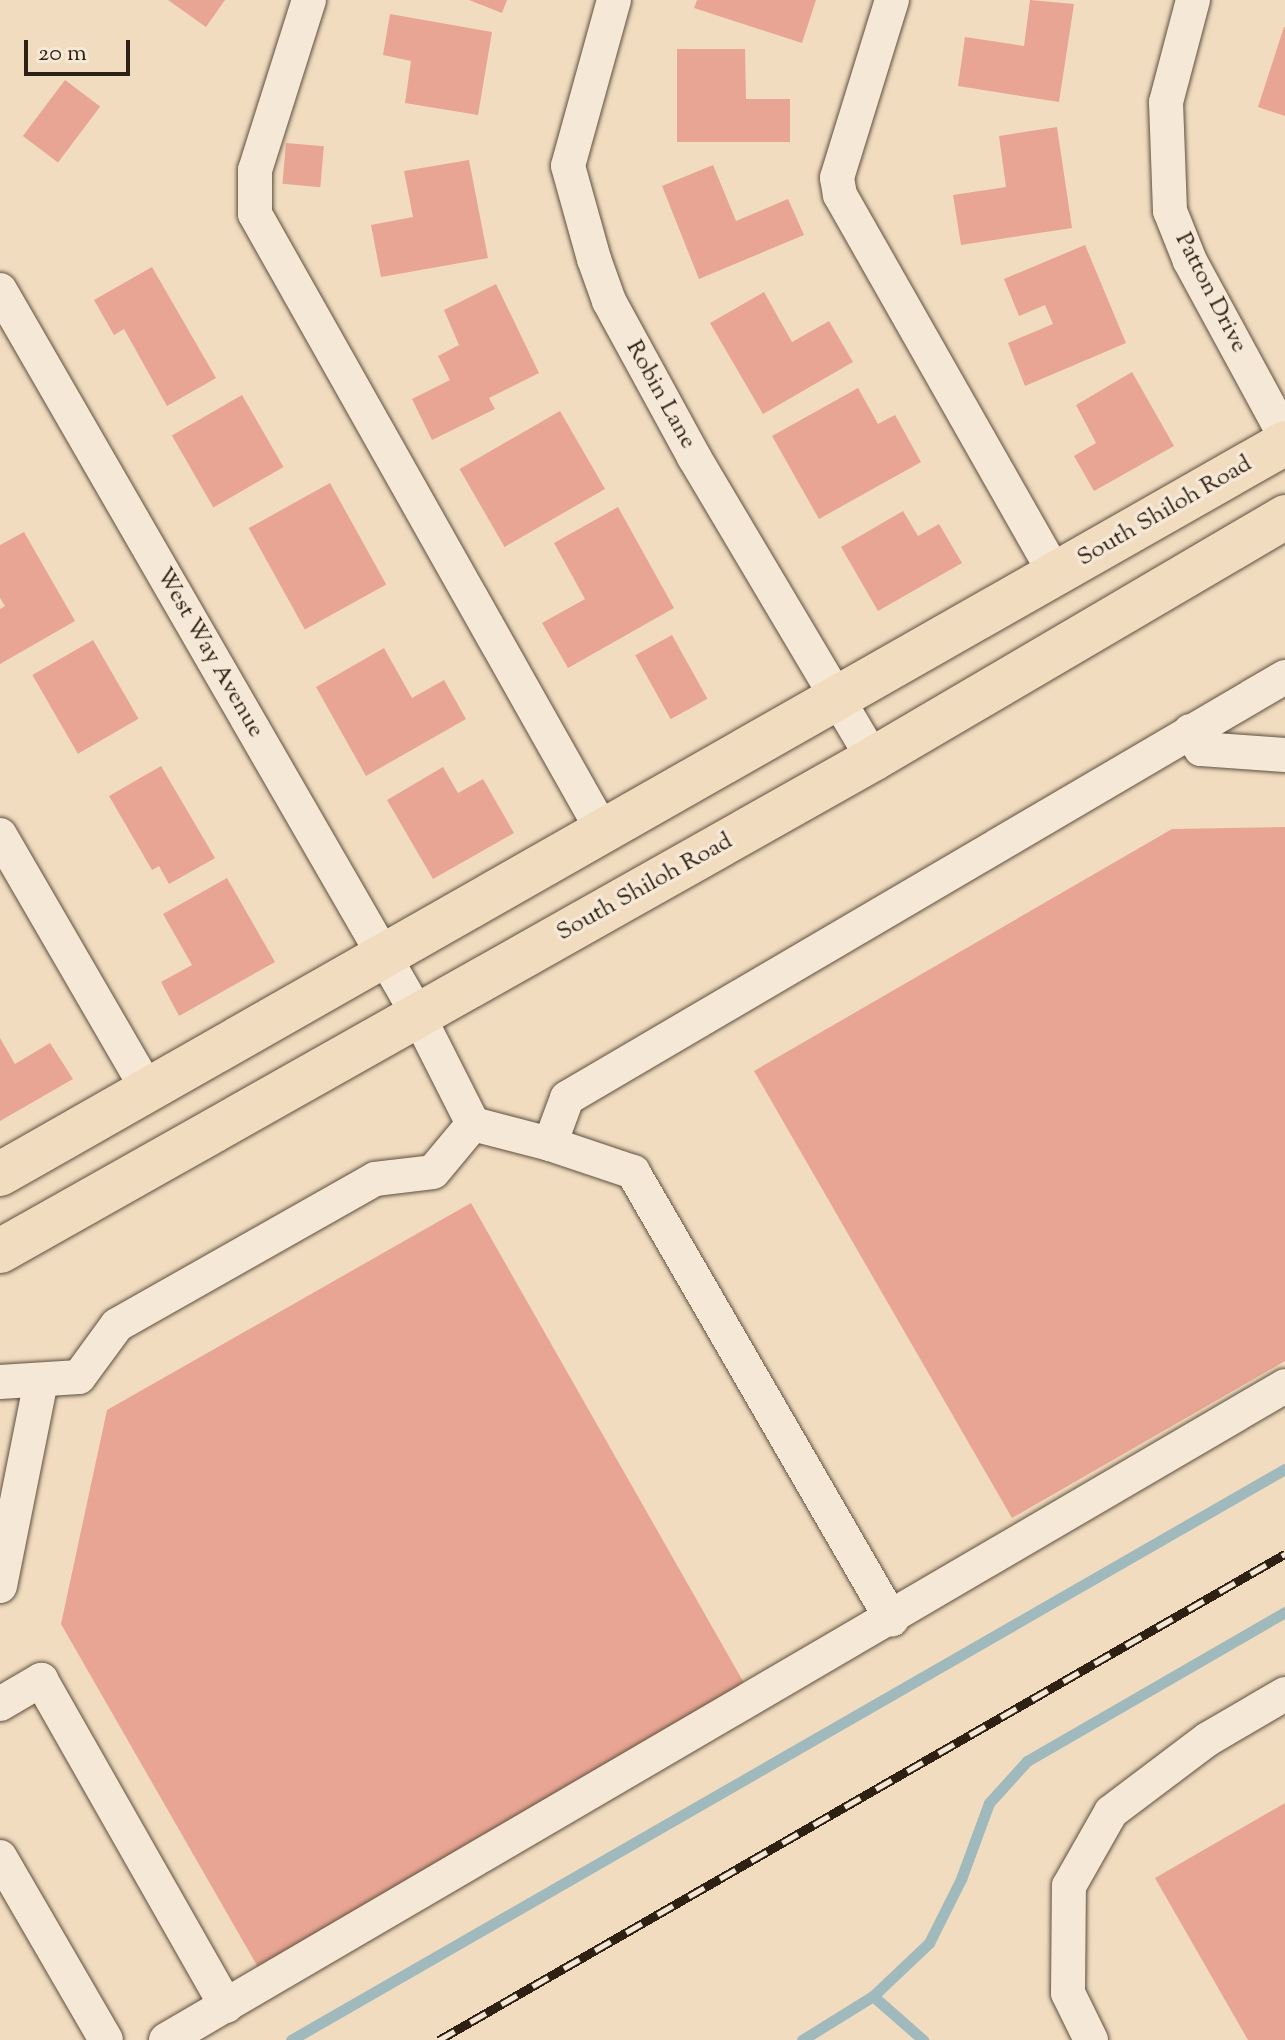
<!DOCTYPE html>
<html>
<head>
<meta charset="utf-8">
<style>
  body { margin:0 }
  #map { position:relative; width:1285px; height:2040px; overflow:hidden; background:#f1dcc0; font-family:"Sorts Mill Goudy",serif }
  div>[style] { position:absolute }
  .stream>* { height:11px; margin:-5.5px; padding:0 5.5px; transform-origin:5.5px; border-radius:5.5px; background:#9fb9bd }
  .building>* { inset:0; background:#e8a593; transform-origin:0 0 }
  .roads { filter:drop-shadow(0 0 2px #5f503e) drop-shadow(0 0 2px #5f503e) }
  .minor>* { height:34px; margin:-17px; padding:0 17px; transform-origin:17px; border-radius:17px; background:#f6e8d6 }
  .major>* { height:44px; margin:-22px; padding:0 22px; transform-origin:22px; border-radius:22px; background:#f1dcc0 }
  .rail>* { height:9px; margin-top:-4.5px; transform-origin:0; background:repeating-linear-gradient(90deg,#f6e8d6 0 18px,#2e2113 0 36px); box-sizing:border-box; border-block:2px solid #2e2113 }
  span { translate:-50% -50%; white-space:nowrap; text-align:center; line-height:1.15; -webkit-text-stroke:7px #f6e8d6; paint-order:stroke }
  .street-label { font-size:24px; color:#2e2113 }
  .scale { position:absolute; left:24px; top:40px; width:106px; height:36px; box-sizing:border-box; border:4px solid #2e2113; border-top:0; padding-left:10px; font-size:24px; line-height:28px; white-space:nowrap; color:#2e2113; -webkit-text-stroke:6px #f6e8d6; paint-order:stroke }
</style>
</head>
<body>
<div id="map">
  <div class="stream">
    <div style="left:873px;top:1996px;width:67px;rotate:41.3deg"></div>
    <div style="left:291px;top:2040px;width:1146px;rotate:-29.88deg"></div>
    <div style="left:802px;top:2040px;width:84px;rotate:-31.8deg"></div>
    <div style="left:873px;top:1996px;width:77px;rotate:-43.4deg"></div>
    <div style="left:929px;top:1943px;width:72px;rotate:-63.4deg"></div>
    <div style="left:961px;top:1879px;width:81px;rotate:-69.8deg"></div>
    <div style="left:989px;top:1803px;width:57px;rotate:-47.9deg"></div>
    <div style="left:1027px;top:1761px;width:298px;rotate:-30deg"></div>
  </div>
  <div class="building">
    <div style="clip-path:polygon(168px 0,225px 0,206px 27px)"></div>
    <div style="clip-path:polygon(469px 0,507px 0,502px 13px)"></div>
    <div style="clip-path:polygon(697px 0,816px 0,802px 43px,694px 8px)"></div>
    <div style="clip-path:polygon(1030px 0,1074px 4px,1059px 102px,958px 86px,965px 37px,1024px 46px)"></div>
    <div style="clip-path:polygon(390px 14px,492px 32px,478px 115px,405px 103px,411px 61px,383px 55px)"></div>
    <div style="clip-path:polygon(1284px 27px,1285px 27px,1285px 116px,1258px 107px)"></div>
    <div style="clip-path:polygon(677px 49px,745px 49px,746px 99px,790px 99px,790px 142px,677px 142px)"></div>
    <div style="left:65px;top:80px;width:44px;height:70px;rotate:37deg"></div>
    <div style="clip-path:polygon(1057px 127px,1072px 228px,961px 245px,953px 195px,1006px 187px,999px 136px)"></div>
    <div style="left:286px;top:143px;width:38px;height:41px;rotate:5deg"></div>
    <div style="clip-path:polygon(469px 160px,488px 258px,381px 277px,371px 225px,413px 217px,404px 171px)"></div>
    <div style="clip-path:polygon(713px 165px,736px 221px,788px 199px,804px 235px,699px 279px,662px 186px)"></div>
    <div style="clip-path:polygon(1085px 245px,1126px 343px,1025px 386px,1008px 343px,1053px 324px,1045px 305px,1019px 316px,1004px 279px)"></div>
    <div style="clip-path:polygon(152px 267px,216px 378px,167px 406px,124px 329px,114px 335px,94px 300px)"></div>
    <div style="clip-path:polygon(496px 284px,539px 373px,489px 398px,495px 409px,432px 440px,412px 399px,450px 380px,438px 356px,459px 345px,444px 310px)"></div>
    <div style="clip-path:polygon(764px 292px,792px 342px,829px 321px,853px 362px,763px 414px,710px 323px)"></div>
    <div style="clip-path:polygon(1132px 372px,1174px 446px,1094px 491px,1074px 456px,1096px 443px,1076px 405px)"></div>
    <div style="clip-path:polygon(858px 388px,878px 424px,895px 415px,921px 462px,819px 519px,772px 436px)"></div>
    <div style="left:242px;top:395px;width:83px;height:81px;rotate:60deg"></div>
    <div style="left:560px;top:411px;width:90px;height:116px;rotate:60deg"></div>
    <div style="left:330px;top:483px;width:116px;height:93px;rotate:61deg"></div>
    <div style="clip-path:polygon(618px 507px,674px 608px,568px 668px,542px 623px,585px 599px,554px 543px)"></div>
    <div style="clip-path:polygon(903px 511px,918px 536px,939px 524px,962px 563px,878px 611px,841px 547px)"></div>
    <div style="clip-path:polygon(24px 532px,75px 621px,0 664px,0 609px,5px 606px,0 598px,0 545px)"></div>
    <div style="left:672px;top:635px;width:73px;height:42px;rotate:61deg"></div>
    <div style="left:93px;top:640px;width:91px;height:70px;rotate:60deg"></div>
    <div style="clip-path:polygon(384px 648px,412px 698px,444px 680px,466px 719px,366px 776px,316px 687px)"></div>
    <div style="clip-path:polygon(161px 766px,215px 858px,169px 884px,159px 866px,152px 870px,109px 796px)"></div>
    <div style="clip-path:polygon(443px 767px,458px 793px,483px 779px,514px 833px,433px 879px,387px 800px)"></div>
    <div style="clip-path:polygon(1285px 827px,1285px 1361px,1012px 1518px,754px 1071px,1172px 829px)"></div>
    <div style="clip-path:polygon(227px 878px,275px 962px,179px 1016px,161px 982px,192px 965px,163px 914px)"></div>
    <div style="clip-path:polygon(0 1038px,15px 1064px,50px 1043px,73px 1079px,0 1121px)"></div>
    <div style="clip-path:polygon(471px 1203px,748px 1690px,259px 1969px,61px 1624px,107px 1410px)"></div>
    <div style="clip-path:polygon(1285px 1803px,1285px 2040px,1248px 2040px,1155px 1878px)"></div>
  </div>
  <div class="roads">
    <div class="minor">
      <div style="left:309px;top:0;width:178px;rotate:107.6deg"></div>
      <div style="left:255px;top:170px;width:44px;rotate:90deg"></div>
      <div style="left:255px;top:214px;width:711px;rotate:60.59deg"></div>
      <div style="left:614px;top:0;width:172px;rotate:105.5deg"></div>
      <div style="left:568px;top:166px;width:97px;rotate:74.4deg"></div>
      <div style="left:594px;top:259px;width:45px;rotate:70.3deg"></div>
      <div style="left:609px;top:301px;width:178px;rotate:61.4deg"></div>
      <div style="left:694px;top:457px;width:351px;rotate:59.3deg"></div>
      <div style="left:892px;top:0;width:186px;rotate:107.2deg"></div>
      <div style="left:837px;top:178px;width:17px;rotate:80deg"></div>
      <div style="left:840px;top:195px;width:437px;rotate:60.4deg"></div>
      <div style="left:1193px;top:0;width:106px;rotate:104.8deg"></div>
      <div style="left:1166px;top:102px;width:109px;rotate:87.9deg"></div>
      <div style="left:1170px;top:211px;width:54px;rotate:68.2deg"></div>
      <div style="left:1190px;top:261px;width:199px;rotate:61.5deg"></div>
      <div style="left:0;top:290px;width:837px;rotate:60.03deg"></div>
      <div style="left:418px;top:1015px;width:122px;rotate:63.2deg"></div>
      <div style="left:1190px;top:731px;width:21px;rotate:59deg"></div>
      <div style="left:1201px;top:749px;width:84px;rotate:4.1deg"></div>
      <div style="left:0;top:835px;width:295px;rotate:59.9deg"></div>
      <div style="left:550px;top:1144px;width:88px;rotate:18.6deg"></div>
      <div style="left:633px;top:1172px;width:517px;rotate:59.97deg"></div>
      <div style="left:0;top:1382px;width:79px;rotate:-3.6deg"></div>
      <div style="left:79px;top:1377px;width:64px;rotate:-53.8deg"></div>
      <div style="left:117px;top:1325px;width:296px;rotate:-29.5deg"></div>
      <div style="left:375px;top:1179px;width:58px;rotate:-6.9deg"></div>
      <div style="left:433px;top:1172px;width:62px;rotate:-50.2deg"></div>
      <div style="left:473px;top:1124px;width:80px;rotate:14.6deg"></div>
      <div style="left:550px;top:1144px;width:49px;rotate:-69.7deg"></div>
      <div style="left:567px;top:1098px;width:832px;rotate:-30.39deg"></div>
      <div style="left:0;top:1586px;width:210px;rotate:-78.7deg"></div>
      <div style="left:0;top:1704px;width:48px;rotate:-30.3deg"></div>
      <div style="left:41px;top:1680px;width:375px;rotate:60.4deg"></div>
      <div style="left:0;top:1857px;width:211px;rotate:59.9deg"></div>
      <div style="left:166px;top:2040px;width:1296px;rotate:-30.3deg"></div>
      <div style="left:1091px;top:2040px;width:52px;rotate:-116.1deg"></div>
      <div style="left:1068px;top:1993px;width:107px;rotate:-89.5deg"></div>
      <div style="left:1069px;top:1886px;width:85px;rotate:-60.4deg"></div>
      <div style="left:1111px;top:1812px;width:121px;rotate:-37deg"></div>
      <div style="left:1208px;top:1739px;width:89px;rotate:-30.3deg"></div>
    </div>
    <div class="major">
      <div style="left:0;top:1174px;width:1478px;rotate:-29.63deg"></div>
      <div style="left:0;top:1251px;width:1002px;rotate:-29.4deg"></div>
      <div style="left:873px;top:759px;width:478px;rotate:-30.4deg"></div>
    </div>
  </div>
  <div class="rail">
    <div style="left:439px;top:2040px;width:976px;rotate:-29.88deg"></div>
  </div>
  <div class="street-label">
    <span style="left:1210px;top:293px;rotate:63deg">Patton Drive</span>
    <span style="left:660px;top:395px;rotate:61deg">Robin Lane</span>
    <span style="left:1165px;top:512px;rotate:-30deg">South Shiloh Road</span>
    <span style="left:209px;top:653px;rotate:60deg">West Way Avenue</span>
    <span style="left:645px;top:888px;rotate:-29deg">South Shiloh Road</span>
  </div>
  <div class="scale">20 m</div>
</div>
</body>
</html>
